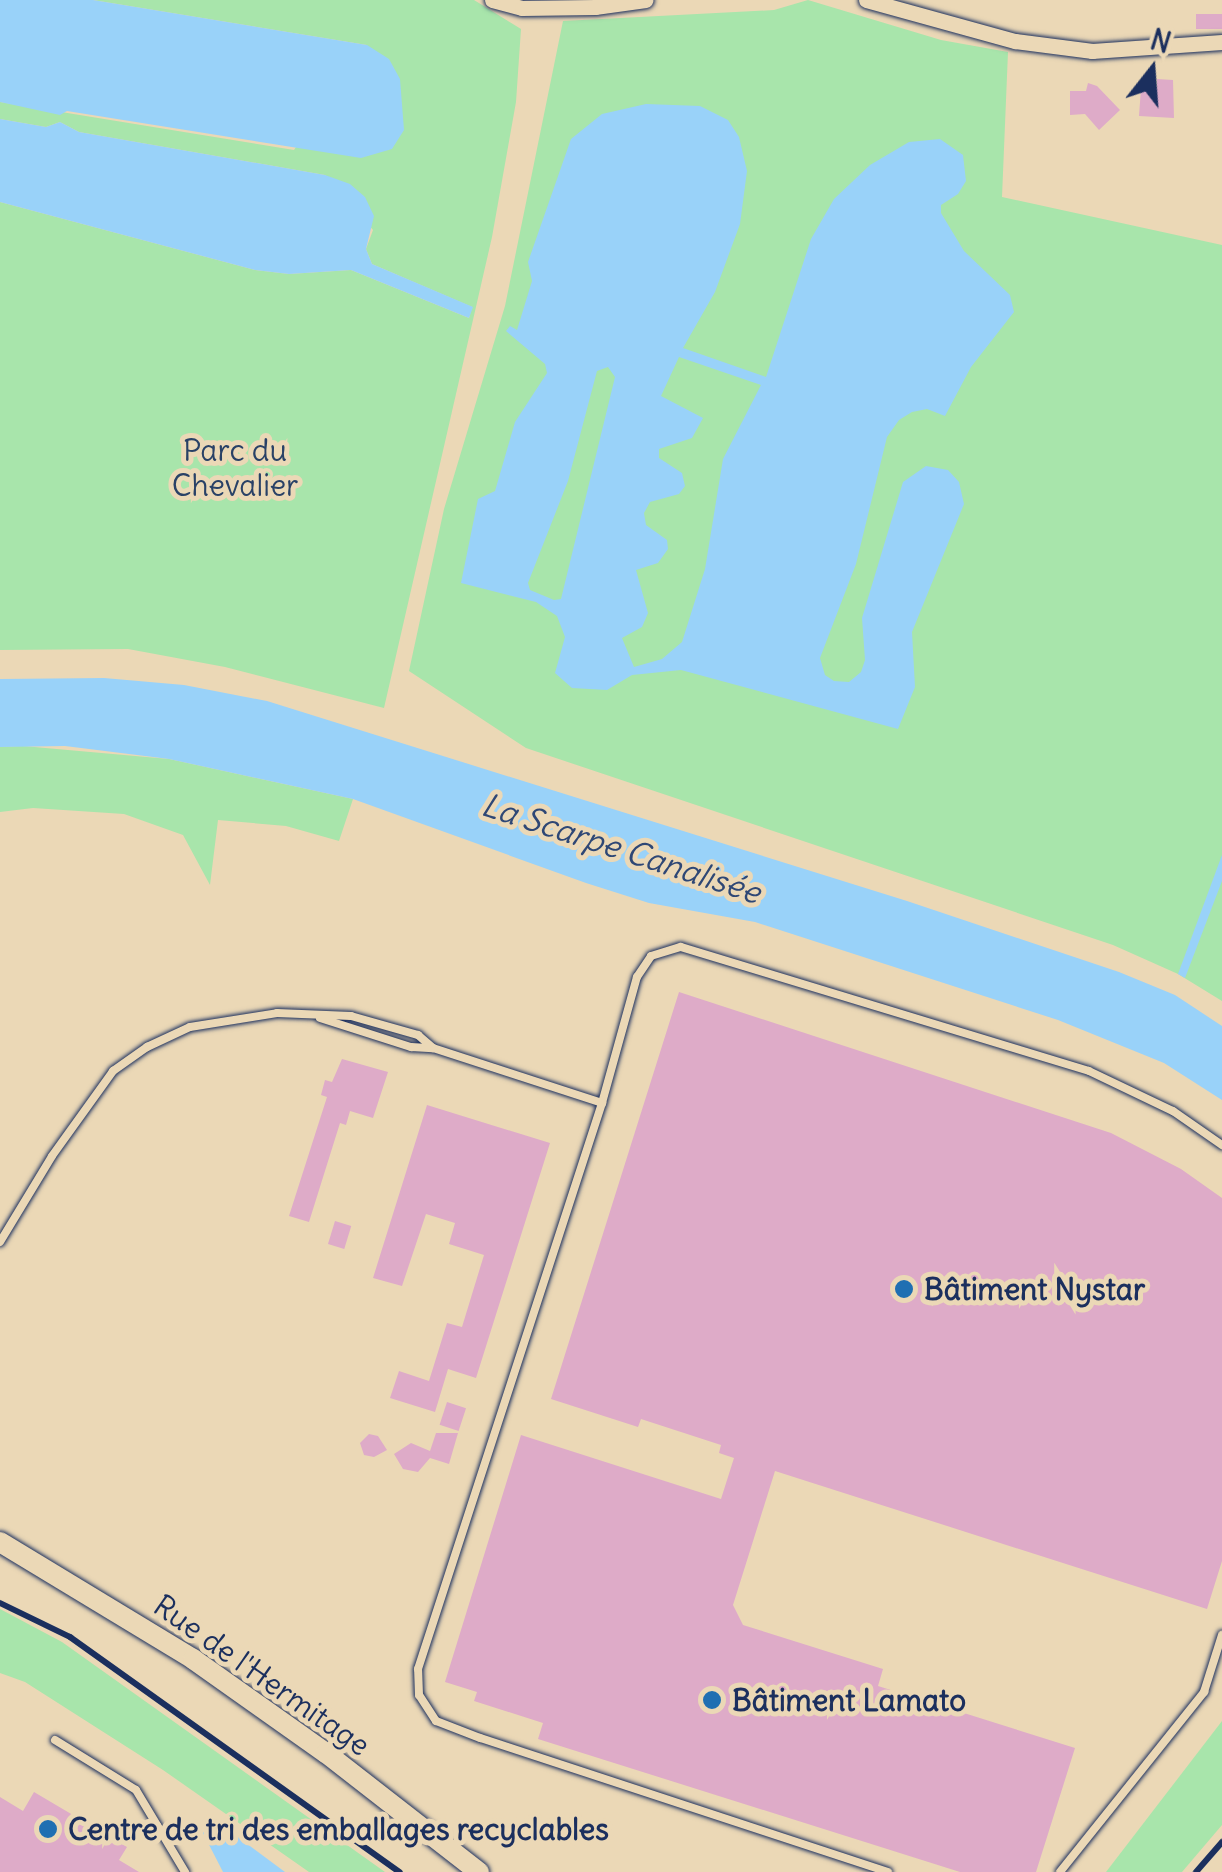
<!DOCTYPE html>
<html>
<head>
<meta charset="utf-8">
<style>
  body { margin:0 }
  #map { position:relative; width:1222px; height:1872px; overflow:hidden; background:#ebd8b6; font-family:Delius,sans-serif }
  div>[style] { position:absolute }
  .green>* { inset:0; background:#a8e5ab }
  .water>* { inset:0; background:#99d2f9 }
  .building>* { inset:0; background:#deabc8; transform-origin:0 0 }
  .roads { filter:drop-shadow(0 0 2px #1b2f5e) drop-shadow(0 0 2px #1b2f5e) }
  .service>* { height:8px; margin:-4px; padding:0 4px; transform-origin:4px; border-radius:4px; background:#ebd8b6 }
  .minor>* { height:15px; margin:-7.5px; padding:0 7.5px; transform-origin:7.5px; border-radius:7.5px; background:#ebd8b6 }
  .tertiary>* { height:20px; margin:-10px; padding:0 10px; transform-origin:10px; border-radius:10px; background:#ebd8b6 }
  .rail>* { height:6px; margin:-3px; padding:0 3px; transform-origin:3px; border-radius:3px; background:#1b2f5e }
  .dots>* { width:28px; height:28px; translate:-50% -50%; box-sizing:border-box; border:5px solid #ebd8b6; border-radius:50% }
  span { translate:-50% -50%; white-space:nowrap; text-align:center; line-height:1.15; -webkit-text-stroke:10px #ebd8b6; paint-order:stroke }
  .park-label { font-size:30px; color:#294166 }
  .poi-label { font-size:30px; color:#1b2f5e; font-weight:700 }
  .left { translate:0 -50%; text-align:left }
  .street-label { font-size:30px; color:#1b2f5e }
  .water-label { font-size:32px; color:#2e4775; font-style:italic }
  .north { position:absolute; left:1102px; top:20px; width:100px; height:100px; -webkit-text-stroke:8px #ebd8b6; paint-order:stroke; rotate:17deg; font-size:28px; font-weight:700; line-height:40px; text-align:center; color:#1b2f5e }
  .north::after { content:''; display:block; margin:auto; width:35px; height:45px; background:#1b2f5e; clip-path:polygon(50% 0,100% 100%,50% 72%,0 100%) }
</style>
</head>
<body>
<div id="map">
  <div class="green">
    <div style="clip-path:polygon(93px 0,474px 0,521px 29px,516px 102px,492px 237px,384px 708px,225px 667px,128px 649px,0 650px,0 202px,255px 270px,289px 274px,351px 270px,469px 318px,472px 307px,372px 264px,366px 249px,373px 230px,325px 175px,79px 132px,60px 122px,46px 127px,0 119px,0 102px,294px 150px,367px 45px)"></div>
    <div style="clip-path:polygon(808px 0,941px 40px,1008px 52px,1002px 197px,1222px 245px,1222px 1001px,1178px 974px,1113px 945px,526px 748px,409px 671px,444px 509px,505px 306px,563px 21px,774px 10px)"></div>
    <div style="clip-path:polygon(23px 746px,169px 759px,353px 799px,339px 841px,286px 826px,218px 820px,210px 885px,183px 835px,124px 814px,33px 808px,0 812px,0 747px)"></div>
    <div style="clip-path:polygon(0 1609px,62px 1642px,385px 1872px,309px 1872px,163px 1770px,25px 1682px,0 1673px)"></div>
    <div style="clip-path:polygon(1222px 1721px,1222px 1825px,1182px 1872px,1106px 1872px)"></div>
  </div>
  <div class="water">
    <div style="clip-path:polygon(0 0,93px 0,367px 45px,389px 59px,400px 79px,404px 130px,392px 149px,361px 158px,67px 111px,60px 115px,0 102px)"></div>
    <div style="clip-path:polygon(evenodd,646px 104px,700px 106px,728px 120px,739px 137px,747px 171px,740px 224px,715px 292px,683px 348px,766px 377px,811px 239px,834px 199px,870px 165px,909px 142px,940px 139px,963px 155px,966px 181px,958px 194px,941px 205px,941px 213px,964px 251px,1010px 295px,1014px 312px,971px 367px,945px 416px,927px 409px,912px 412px,899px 420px,887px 437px,856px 564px,820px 658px,825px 675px,834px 681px,849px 682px,861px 672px,865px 660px,862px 618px,903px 482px,926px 466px,948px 470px,959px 482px,964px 504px,912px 632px,915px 687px,898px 729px,681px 670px,632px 675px,607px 690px,572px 688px,555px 673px,565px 637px,557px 616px,536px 602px,461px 583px,478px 499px,495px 491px,515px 422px,547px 373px,545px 364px,506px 331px,510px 326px,517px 330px,532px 281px,528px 262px,571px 139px,602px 114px,646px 104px,679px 357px,761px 385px,723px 459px,705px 569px,682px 642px,662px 659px,634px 667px,622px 638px,642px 627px,648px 613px,636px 570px,658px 563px,668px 549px,667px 540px,646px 525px,644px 513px,650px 502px,679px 494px,685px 486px,682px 473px,659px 458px,659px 449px,692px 438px,703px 418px,661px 396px,679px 357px,646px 104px,608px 367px,615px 377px,561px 599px,554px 600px,530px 590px,528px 583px,568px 481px,597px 371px,608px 367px)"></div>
    <div style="clip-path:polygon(0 119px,46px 127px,60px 122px,79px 132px,325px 175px,350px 184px,365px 197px,374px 216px,366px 249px,372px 264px,473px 307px,469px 318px,351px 270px,289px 274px,255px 270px,0 202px)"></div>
    <div style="clip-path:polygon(104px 678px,184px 685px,267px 701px,907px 901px,1119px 972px,1175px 995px,1222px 1026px,1222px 1100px,1164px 1063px,1058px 1020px,755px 922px,649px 903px,586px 883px,353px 799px,169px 759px,65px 746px,0 747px,0 679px)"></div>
    <div style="clip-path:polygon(1222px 855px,1222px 881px,1185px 978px,1178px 974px)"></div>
    <div style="clip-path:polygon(215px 1820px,285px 1872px,223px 1872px,203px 1833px)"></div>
  </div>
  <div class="building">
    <div style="left:1222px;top:14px;width:15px;height:26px;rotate:90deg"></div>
    <div style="clip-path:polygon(1157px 79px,1173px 80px,1174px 118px,1139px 116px,1141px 88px,1157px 89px)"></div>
    <div style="clip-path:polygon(1088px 83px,1097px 86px,1120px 110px,1099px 130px,1085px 114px,1070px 115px,1070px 91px,1086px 91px)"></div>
    <div style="clip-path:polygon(679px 992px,1111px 1133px,1181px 1169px,1222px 1198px,1222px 1561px,1207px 1609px,775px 1471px,733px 1605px,743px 1625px,883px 1669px,878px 1686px,1075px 1748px,1036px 1872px,960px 1872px,538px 1739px,543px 1723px,474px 1701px,477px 1692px,445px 1682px,521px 1435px,721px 1499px,734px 1458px,719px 1453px,721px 1445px,641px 1419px,638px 1427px,551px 1399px)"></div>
    <div style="clip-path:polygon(342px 1059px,388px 1072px,373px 1118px,350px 1111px,346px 1125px,340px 1123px,309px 1222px,289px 1216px,327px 1097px,321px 1095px,325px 1080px,332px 1082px)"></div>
    <div style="clip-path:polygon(427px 1105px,550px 1143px,476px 1378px,448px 1369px,435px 1412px,390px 1398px,399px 1371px,429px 1381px,447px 1323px,462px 1327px,484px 1255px,449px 1244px,455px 1223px,426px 1214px,402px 1286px,373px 1278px)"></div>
    <div style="left:335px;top:1221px;width:17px;height:24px;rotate:17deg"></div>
    <div style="left:447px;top:1402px;width:20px;height:24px;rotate:18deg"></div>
    <div style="clip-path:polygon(436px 1433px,458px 1433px,449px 1464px,430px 1458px,418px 1472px,403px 1469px,394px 1454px,411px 1443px,430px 1451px)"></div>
    <div style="clip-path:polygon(369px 1434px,378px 1436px,387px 1450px,374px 1457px,364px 1455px,360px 1443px)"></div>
    <div style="clip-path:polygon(34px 1792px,127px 1847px,119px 1860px,139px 1872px,0 1872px,0 1797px,23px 1811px)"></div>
  </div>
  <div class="roads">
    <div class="service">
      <div style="left:320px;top:1018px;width:96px;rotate:17.7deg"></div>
      <div style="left:411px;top:1047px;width:22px;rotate:3deg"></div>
      <div style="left:433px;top:1048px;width:178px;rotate:18deg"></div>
      <div style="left:0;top:1242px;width:100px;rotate:-58.8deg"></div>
      <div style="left:52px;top:1156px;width:105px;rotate:-54.3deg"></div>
      <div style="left:113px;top:1071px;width:42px;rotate:-35.2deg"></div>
      <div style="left:147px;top:1047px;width:47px;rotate:-24.9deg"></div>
      <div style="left:190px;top:1027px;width:88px;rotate:-9.1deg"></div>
      <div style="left:277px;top:1013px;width:74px;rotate:2.3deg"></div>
      <div style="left:351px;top:1016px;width:70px;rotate:15.8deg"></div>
      <div style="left:418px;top:1035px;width:20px;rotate:41deg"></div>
      <div style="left:55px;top:1740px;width:95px;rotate:31.7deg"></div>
      <div style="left:136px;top:1790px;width:96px;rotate:59.1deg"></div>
      <div style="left:888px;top:1872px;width:429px;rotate:-161.8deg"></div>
      <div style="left:480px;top:1738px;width:47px;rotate:-158.9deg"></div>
      <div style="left:436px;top:1721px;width:31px;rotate:-123deg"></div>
      <div style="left:419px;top:1695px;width:26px;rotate:-92deg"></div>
      <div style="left:418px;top:1669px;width:595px;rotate:-71.99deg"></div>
      <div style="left:602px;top:1103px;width:131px;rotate:-74.5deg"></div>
      <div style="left:637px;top:977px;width:25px;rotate:-56deg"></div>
      <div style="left:651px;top:956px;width:31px;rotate:-17deg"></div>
      <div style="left:681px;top:947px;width:426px;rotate:16.9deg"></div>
      <div style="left:1089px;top:1071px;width:93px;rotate:25.5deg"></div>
      <div style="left:1173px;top:1111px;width:60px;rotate:34.8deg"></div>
      <div style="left:1060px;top:1872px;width:231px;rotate:-51.3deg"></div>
      <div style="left:1204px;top:1692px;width:60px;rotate:-72.5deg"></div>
    </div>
    <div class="minor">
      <div style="left:492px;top:0;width:31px;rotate:15deg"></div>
      <div style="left:522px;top:8px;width:73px;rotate:-0.8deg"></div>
      <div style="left:595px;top:7px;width:51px;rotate:-7.8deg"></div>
      <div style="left:866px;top:0;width:155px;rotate:15.4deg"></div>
      <div style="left:1015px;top:41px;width:78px;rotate:7.4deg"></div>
      <div style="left:1092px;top:51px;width:130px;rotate:-4deg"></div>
    </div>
    <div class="tertiary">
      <div style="left:0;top:1542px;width:226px;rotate:31.2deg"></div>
      <div style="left:193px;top:1659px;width:163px;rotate:35.3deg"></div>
      <div style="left:326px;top:1753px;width:194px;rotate:37.9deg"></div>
    </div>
  </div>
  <div class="rail">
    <div style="left:0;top:1603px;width:78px;rotate:25.9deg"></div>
    <div style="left:70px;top:1637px;width:405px;rotate:35.5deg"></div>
    <div style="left:1196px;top:1872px;width:40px;rotate:-49deg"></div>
  </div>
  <div class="dots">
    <div style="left:904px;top:1289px;background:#1f6fb2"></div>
    <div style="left:712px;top:1700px;background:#1f6fb2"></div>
    <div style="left:48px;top:1829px;background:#1f6fb2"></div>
  </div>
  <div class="park-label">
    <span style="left:235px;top:467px">Parc du<br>Chevalier</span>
  </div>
  <div class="poi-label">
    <span class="left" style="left:924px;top:1289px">Bâtiment Nystar</span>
    <span class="left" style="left:732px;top:1700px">Bâtiment Lamato</span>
    <span class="left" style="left:68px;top:1829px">Centre de tri des emballages recyclables</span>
  </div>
  <div class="street-label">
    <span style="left:262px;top:1675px;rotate:35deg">Rue de l'Hermitage</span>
  </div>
  <div class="water-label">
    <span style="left:621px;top:849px;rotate:18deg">La Scarpe Canalisée</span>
  </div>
  <div class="north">N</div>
</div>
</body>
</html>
